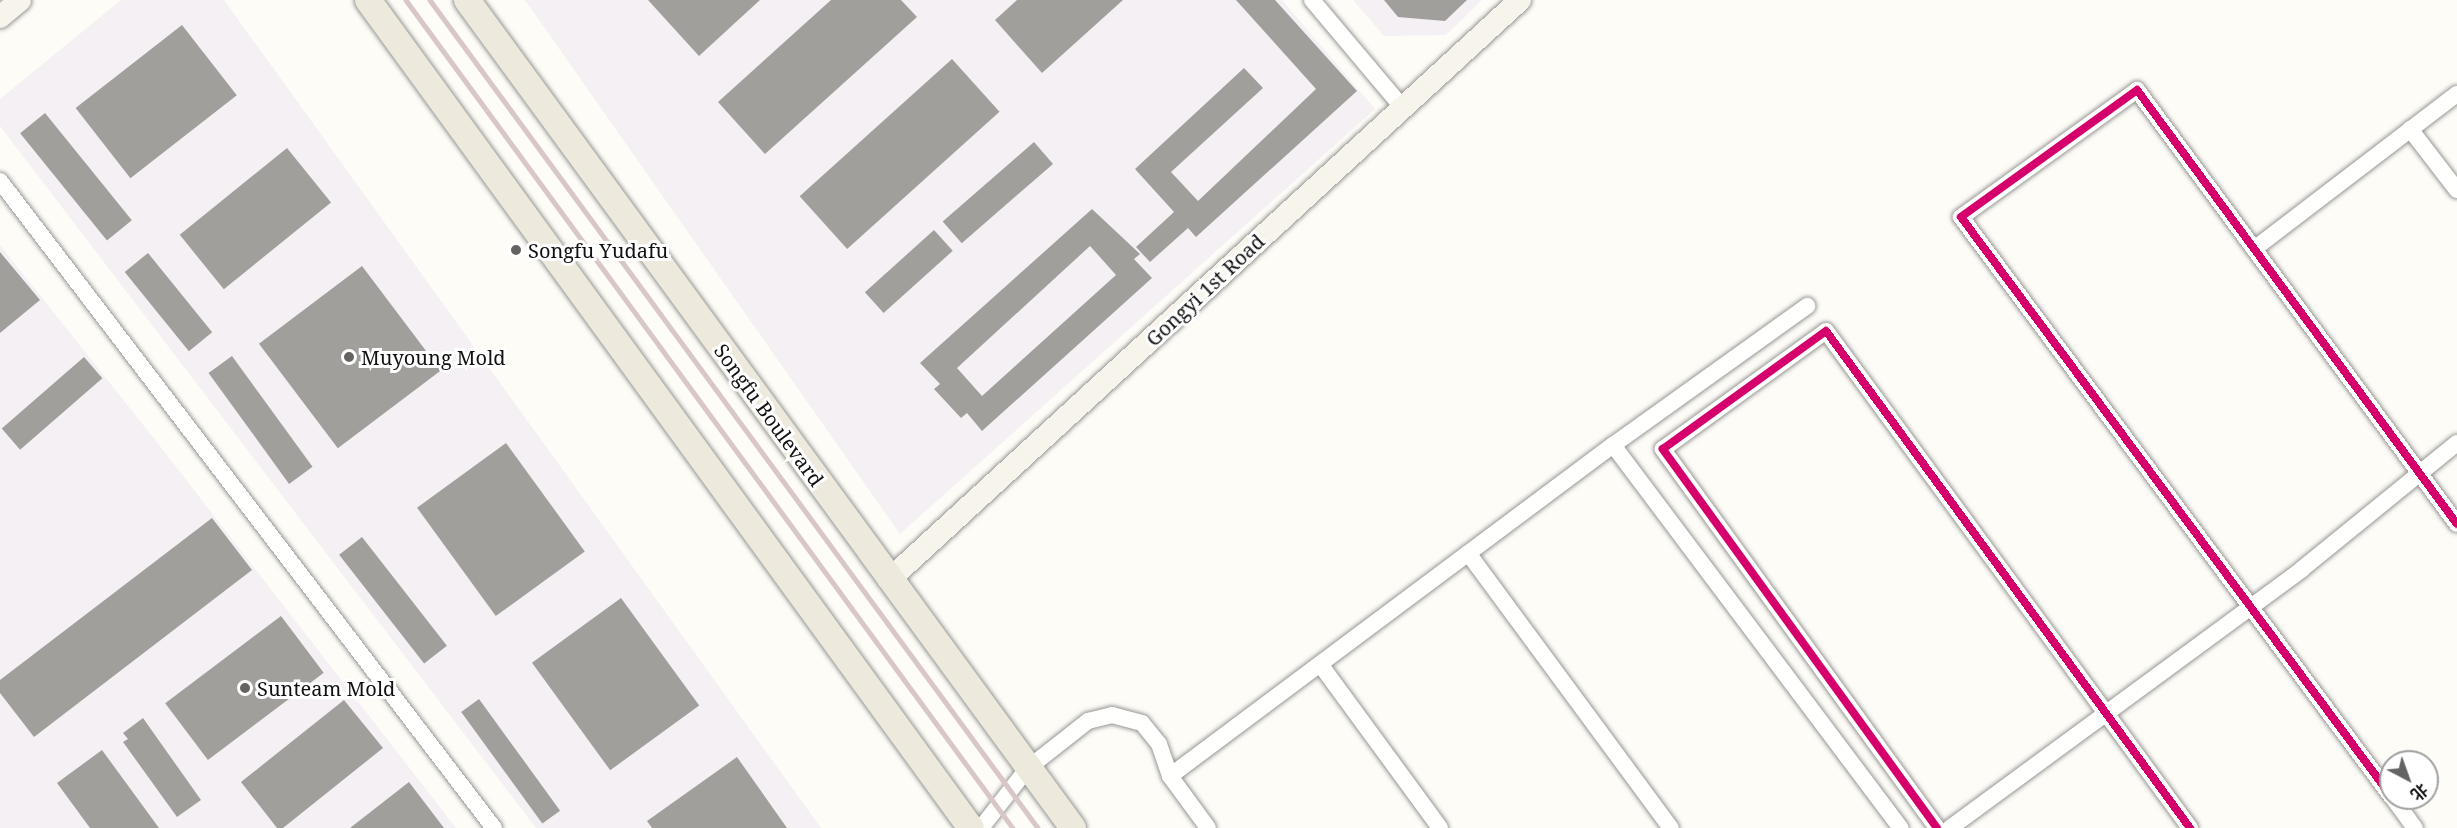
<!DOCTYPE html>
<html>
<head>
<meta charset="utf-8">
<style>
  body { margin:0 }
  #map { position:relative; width:2457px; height:828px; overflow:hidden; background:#fdfcf7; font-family:"Noto Serif","Noto Sans SC",serif }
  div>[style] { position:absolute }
  .industrial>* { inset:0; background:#f5f0f3 }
  .building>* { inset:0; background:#a19f9c; transform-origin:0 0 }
  .roads { filter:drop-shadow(0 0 2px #979795) drop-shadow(0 0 2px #979795) }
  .street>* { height:16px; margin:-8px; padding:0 8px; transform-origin:8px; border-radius:8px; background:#fffffe }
  .secondary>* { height:22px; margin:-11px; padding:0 11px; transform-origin:11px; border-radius:11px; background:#f6f4eb }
  .primary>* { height:26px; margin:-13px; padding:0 13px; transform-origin:13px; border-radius:13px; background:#ede9dc }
  .rail>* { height:4.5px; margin:-2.25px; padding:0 2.25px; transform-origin:2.25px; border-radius:2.25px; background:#d9c6c7 }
  .cycleway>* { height:8px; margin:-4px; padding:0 4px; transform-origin:4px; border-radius:4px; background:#d6006c }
  .dots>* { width:16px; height:16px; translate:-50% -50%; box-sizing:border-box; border:3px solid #fff; border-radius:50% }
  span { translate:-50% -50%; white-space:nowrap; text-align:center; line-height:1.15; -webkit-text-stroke:6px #fff; paint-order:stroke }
  .poi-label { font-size:20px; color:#111 }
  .left { translate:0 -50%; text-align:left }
  .street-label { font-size:20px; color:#111 }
  .north { position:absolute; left:2379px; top:750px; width:60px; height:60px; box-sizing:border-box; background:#fff; border:2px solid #a0a0a0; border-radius:50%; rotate:139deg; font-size:16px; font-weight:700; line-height:24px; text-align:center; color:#111 }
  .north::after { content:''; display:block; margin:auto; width:21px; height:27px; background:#646362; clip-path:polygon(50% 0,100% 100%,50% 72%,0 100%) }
</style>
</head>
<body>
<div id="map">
  <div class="industrial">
    <div style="clip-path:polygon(121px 0,224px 0,821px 828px,536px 828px,0 126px,0 99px)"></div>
    <div style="clip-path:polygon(525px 0,1282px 0,1375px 109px,900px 534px)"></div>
    <div style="clip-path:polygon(1353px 0,1482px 0,1446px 35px,1384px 36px)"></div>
    <div style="clip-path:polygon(0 245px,156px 441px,456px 828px,0 828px)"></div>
  </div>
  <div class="building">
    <div style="clip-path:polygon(648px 0,760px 0,699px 56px)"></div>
    <div style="clip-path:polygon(831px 0,901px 0,917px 17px,765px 154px,718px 102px)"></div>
    <div style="clip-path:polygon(1017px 0,1123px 0,1042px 73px,995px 20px)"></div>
    <div style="clip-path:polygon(1236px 0,1275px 0,1357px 91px,1196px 237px,1188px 228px,1150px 262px,1136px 247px,1174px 212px,1135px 169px,1244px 68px,1263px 88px,1171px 172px,1198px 201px,1316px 89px)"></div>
    <div style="clip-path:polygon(1384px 0,1467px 0,1445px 21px,1398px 17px)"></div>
    <div style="left:182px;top:25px;width:89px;height:135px;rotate:52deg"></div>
    <div style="left:952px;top:59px;width:71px;height:205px;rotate:48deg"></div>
    <div style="left:45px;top:113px;width:138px;height:32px;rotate:51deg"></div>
    <div style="left:1034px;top:142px;width:29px;height:121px;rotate:49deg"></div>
    <div style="left:287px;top:148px;width:70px;height:138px;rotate:51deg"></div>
    <div style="clip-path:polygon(evenodd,1092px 209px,1140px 254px,1134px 259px,1152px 278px,982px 431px,967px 413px,961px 418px,934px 389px,940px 384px,920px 363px,1092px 209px,1090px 246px,1116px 275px,982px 396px,957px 368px,1090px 246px)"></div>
    <div style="left:934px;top:230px;width:28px;height:93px;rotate:48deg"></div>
    <div style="clip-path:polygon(0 252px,40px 300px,0 333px)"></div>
    <div style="left:148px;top:253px;width:102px;height:30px;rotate:51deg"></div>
    <div style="left:362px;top:266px;width:131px;height:129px;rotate:53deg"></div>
    <div style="left:232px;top:356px;width:137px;height:29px;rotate:54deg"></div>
    <div style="left:84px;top:357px;width:28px;height:109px;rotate:49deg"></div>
    <div style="left:506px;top:443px;width:134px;height:110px;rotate:54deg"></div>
    <div style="clip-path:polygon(212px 518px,252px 570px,34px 737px,0 693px,0 680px)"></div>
    <div style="left:362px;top:537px;width:138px;height:29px;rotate:52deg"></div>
    <div style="left:621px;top:598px;width:133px;height:110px;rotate:54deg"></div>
    <div style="left:281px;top:616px;width:71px;height:145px;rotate:53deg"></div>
    <div style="left:479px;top:699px;width:138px;height:22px;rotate:54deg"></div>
    <div style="clip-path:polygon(344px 700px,383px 748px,283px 828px,277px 828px,241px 782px)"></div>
    <div style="clip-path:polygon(143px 718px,201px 800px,177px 817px,123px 742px,128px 739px,123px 733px)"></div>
    <div style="clip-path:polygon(102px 750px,159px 828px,90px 828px,57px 783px)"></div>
    <div style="clip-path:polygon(737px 757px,787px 828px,652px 828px,647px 821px)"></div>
    <div style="clip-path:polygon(409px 782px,444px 828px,350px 828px)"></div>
  </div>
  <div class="roads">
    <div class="street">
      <div style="left:1312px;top:0;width:141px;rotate:49.9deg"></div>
      <div style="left:2410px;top:129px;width:77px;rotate:52.4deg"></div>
      <div style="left:0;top:181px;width:814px;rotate:52.64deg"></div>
      <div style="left:2254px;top:249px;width:255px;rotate:-37.4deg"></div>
      <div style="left:1613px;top:445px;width:479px;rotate:53.1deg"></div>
      <div style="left:1468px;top:553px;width:342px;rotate:53.6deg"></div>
      <div style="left:1320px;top:664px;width:203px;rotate:53.8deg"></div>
      <div style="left:1170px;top:776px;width:553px;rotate:-36.77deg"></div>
      <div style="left:1613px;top:445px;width:239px;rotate:-35.6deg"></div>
      <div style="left:2391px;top:796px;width:721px;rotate:-126.6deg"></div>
      <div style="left:1961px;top:217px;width:217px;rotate:-35.8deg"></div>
      <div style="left:2137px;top:90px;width:539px;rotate:53.6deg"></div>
      <div style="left:2393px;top:798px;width:37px;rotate:54deg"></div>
      <div style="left:981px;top:828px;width:75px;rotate:-52.1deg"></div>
      <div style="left:1027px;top:769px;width:78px;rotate:-38.2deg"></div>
      <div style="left:1088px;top:721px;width:25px;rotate:-14deg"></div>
      <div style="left:1112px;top:715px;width:31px;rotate:15deg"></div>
      <div style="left:1142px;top:723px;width:27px;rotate:51deg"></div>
      <div style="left:1159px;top:744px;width:34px;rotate:71deg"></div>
      <div style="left:1170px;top:776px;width:64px;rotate:53.8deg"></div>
      <div style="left:1937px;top:828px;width:468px;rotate:-125.9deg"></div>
      <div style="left:1663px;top:449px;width:201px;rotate:-35.9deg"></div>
      <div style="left:1826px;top:331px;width:616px;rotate:53.78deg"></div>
      <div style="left:1950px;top:828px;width:437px;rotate:-36.3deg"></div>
      <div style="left:2302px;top:569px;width:200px;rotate:-39.1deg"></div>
    </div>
    <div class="secondary">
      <div style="left:0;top:17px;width:26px;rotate:-40deg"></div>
      <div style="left:889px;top:580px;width:857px;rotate:-42.59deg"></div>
    </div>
    <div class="primary">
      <div style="left:368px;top:0;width:1024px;rotate:53.94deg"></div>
      <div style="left:467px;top:0;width:1026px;rotate:53.8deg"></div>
    </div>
  </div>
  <div class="rail">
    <div style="left:406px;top:0;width:1027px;rotate:53.76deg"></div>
    <div style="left:430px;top:0;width:1027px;rotate:53.71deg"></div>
  </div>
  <div class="cycleway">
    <div style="left:2391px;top:796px;width:721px;rotate:-126.6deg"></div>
    <div style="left:1961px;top:217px;width:217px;rotate:-35.8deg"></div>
    <div style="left:2137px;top:90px;width:539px;rotate:53.6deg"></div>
    <div style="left:1937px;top:828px;width:468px;rotate:-125.9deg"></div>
    <div style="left:1663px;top:449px;width:201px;rotate:-35.9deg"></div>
    <div style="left:1826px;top:331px;width:616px;rotate:53.78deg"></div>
  </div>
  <div class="dots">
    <div style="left:516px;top:250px;background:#646362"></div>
    <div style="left:349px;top:357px;background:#646362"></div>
    <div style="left:245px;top:688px;background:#646362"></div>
  </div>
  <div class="poi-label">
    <span class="left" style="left:528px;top:250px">Songfu Yudafu</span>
    <span class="left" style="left:361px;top:357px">Muyoung Mold</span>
    <span class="left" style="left:257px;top:688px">Sunteam Mold</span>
  </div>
  <div class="street-label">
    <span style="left:1205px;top:290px;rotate:-43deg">Gongyi 1st Road</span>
    <span style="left:769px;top:415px;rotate:54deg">Songfu Boulevard</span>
  </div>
  <div class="north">北</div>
</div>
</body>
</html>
